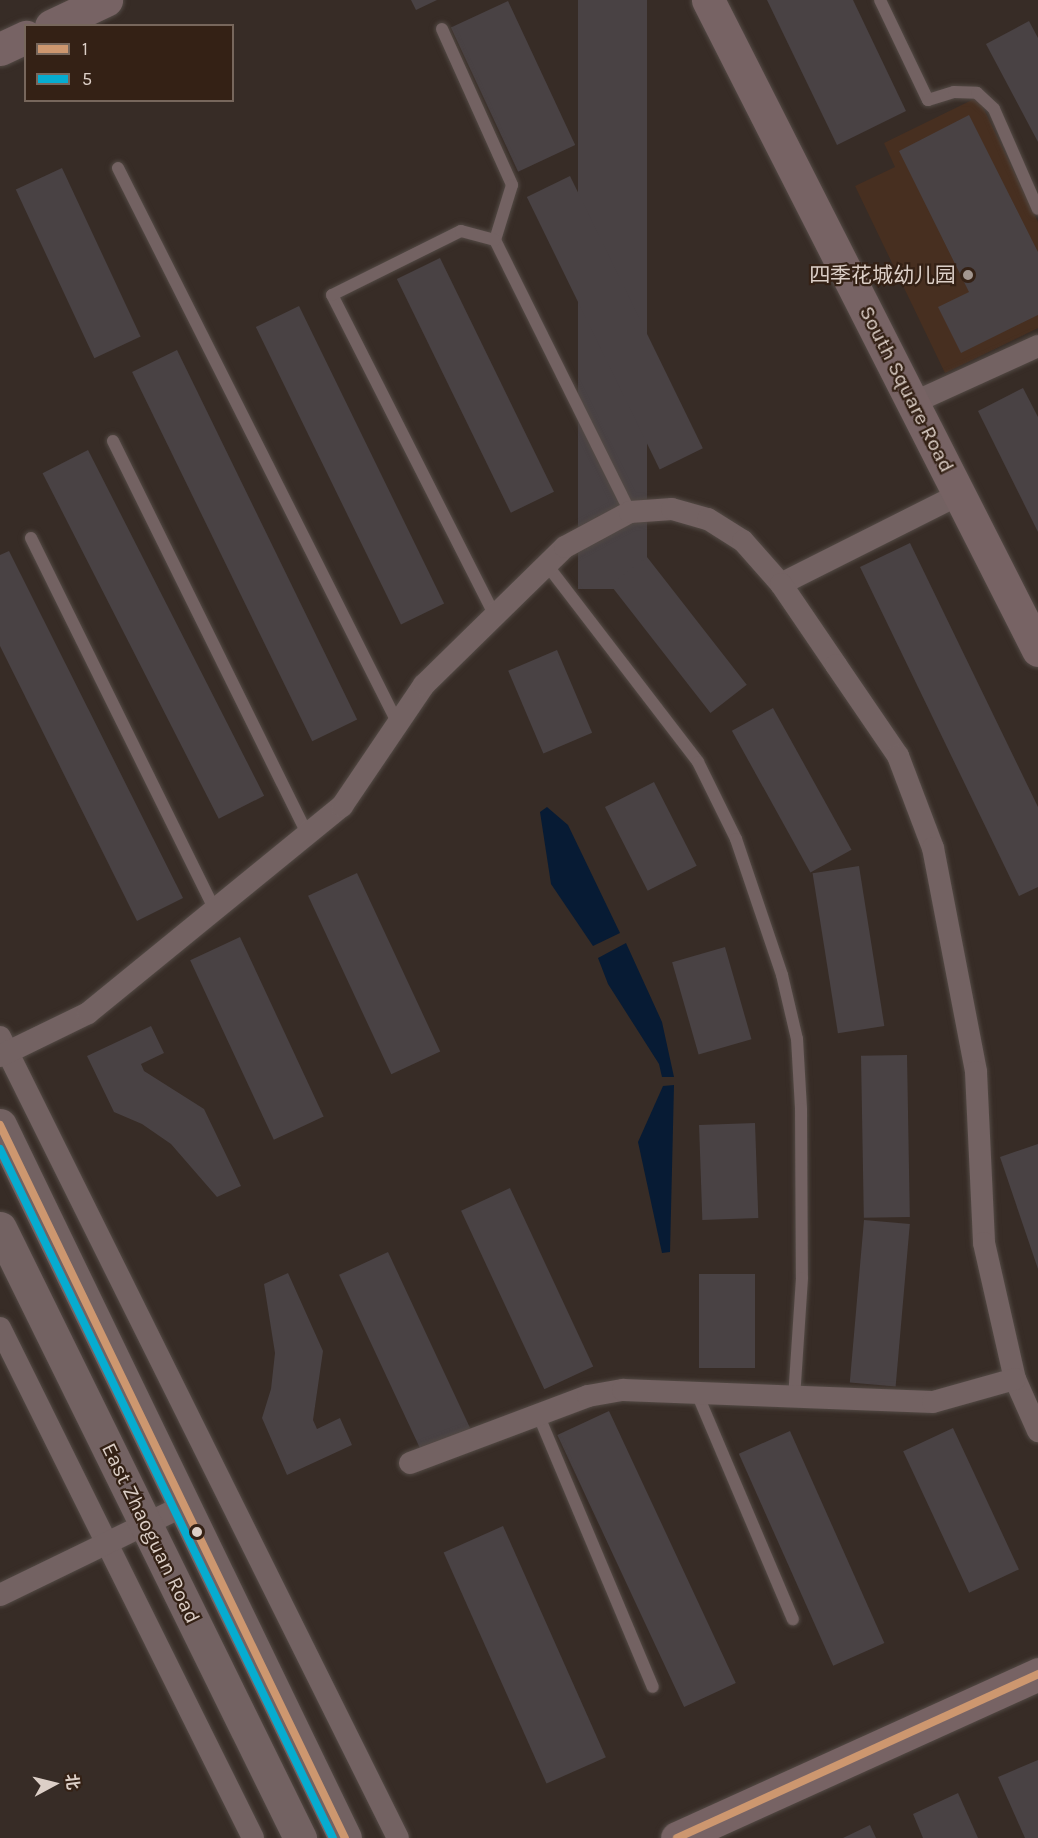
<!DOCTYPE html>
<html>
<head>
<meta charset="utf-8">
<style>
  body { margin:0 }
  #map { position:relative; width:1038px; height:1838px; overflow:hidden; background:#372c26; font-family:Karla,"Noto Sans SC",sans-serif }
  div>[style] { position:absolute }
  .built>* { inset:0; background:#472f20 }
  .water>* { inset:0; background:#071b34 }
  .building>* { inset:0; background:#494244; transform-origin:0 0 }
  .roads { filter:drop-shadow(0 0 2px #534a45) drop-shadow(0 0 2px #534a45) }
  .lane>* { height:12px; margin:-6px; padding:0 6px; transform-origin:6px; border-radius:6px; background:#736262 }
  .street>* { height:22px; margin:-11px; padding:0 11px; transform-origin:11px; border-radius:11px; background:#736262 }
  .secondary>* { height:33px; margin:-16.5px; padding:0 16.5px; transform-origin:16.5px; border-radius:16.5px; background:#776364 }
  .primary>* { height:33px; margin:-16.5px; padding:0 16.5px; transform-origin:16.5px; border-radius:16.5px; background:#736262 }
  .bus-1>* { height:8px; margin:-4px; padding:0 4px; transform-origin:4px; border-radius:4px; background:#cd976f }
  .bus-2>* { height:8px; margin:-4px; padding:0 4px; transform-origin:4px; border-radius:4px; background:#06acd0 }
  .dots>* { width:16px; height:16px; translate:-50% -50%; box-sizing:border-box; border:3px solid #342115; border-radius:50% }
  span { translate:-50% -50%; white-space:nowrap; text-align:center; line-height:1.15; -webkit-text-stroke:4.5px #342115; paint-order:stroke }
  .poi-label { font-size:21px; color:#dccfc7 }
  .right { translate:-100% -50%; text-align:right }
  .street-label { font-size:21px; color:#dccfc7 }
  .legend { position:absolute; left:24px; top:24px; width:210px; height:78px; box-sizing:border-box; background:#342115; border:2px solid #77675c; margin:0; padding:8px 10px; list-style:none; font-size:18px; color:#dccfc7 }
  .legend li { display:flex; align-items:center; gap:12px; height:30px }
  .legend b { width:30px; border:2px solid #77675c }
  .north { position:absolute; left:24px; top:1754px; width:60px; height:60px; -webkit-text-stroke:4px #342115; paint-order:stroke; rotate:83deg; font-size:16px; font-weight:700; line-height:24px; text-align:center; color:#dccfc7 }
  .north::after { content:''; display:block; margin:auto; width:21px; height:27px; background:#dccfc7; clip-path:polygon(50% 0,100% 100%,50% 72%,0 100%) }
</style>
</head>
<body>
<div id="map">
  <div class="built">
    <div style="clip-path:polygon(978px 97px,1038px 222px,1038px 328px,945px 373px,855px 186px,895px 167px,884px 143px)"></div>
  </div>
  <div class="water">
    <div style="clip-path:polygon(547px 807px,568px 825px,620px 933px,593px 946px,551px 884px,540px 812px)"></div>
    <div style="clip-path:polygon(626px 943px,662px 1022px,674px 1077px,662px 1077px,659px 1064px,608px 984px,598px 958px)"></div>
    <div style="clip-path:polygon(674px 1085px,670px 1252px,662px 1253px,638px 1142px,663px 1086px)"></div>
  </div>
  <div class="building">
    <div style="clip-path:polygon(411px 0,437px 0,416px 10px)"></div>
    <div style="left:578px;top:0;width:69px;height:589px"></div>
    <div style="clip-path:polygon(767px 0,853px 0,906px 111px,837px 145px)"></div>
    <div style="left:508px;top:1px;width:159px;height:63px;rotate:65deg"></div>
    <div style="clip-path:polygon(1029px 21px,1038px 38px,1038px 142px,986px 44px)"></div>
    <div style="clip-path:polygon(969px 115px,1038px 252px,1038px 315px,961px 353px,938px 307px,969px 292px,899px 151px)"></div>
    <div style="left:62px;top:168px;width:186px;height:51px;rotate:65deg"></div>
    <div style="left:570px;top:176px;width:303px;height:48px;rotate:64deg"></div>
    <div style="left:440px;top:258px;width:260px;height:48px;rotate:64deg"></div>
    <div style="left:299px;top:306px;width:331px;height:48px;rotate:64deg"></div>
    <div style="left:177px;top:350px;width:411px;height:50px;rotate:64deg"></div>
    <div style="clip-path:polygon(1023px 388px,1038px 417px,1038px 532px,978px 411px)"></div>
    <div style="left:88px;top:450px;width:388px;height:51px;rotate:63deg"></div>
    <div style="clip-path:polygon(910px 543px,1038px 807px,1038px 887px,1019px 896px,860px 567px)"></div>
    <div style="clip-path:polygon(9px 551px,183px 898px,137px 921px,0 646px,0 555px)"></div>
    <div style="left:647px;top:557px;width:162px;height:46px;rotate:52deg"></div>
    <div style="left:557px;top:650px;width:90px;height:53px;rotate:67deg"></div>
    <div style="left:773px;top:708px;width:162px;height:47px;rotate:61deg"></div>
    <div style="left:654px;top:782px;width:94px;height:55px;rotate:63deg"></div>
    <div style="left:859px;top:866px;width:162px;height:47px;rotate:81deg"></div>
    <div style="left:357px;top:873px;width:197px;height:54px;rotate:65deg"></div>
    <div style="left:240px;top:937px;width:198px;height:55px;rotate:65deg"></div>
    <div style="left:725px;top:947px;width:96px;height:55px;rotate:74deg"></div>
    <div style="clip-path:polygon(151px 1026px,164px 1053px,141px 1064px,144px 1071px,204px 1109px,241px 1186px,217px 1197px,171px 1144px,142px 1124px,114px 1112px,87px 1056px)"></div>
    <div style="left:907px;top:1055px;width:162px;height:46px;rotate:89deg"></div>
    <div style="left:755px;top:1123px;width:95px;height:56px;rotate:88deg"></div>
    <div style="clip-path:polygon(1038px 1144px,1038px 1269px,1000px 1157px)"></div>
    <div style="left:510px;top:1188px;width:197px;height:54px;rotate:65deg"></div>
    <div style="left:864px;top:1220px;width:46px;height:163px;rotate:5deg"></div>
    <div style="left:388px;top:1252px;width:197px;height:54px;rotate:65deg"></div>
    <div style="clip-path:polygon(288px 1273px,323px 1351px,313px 1420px,317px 1429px,340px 1418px,352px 1445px,287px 1475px,262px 1418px,271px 1389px,275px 1353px,264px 1284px)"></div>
    <div style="left:699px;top:1274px;width:56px;height:94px"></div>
    <div style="left:609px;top:1411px;width:300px;height:57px;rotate:65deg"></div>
    <div style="left:953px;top:1428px;width:156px;height:55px;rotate:65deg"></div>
    <div style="left:790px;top:1431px;width:232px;height:56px;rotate:66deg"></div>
    <div style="left:503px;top:1526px;width:253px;height:65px;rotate:66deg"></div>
    <div style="clip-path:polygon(1038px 1760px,1038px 1838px,1025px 1838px,998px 1777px)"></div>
    <div style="clip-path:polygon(958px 1793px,978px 1838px,923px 1838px,913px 1814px)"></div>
    <div style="clip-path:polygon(870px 1825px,876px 1838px,843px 1838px)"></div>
  </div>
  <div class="roads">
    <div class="lane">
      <div style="left:880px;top:0;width:111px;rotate:64.4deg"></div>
      <div style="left:928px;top:100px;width:27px;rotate:-17deg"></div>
      <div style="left:954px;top:92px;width:23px;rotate:2deg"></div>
      <div style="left:977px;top:93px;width:23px;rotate:43deg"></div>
      <div style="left:994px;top:109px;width:109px;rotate:66.3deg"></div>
      <div style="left:442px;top:29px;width:171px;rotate:65.8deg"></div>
      <div style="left:512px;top:185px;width:58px;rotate:107.2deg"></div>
      <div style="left:495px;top:240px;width:304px;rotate:63.6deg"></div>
      <div style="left:118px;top:168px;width:623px;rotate:63.27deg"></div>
      <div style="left:113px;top:441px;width:440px;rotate:63.7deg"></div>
      <div style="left:31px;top:538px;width:414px;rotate:63.7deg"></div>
      <div style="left:547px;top:565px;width:248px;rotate:52.5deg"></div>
      <div style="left:698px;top:762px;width:86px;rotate:63.7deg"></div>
      <div style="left:736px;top:839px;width:144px;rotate:71.3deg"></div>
      <div style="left:782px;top:975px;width:66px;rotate:76.8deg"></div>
      <div style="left:797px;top:1039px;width:70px;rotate:86.7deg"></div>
      <div style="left:801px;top:1109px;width:169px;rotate:89.7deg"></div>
      <div style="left:802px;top:1278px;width:119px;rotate:93.8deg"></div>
      <div style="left:495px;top:616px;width:360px;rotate:-116.9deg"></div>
      <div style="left:332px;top:295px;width:144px;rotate:-26.4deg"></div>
      <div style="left:461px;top:231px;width:35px;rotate:15deg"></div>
      <div style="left:696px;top:1391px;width:248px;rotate:67deg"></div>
      <div style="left:538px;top:1414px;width:296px;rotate:67.2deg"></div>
    </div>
    <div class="street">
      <div style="left:915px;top:402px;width:135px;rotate:-24.5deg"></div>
      <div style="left:781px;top:584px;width:200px;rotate:-26.7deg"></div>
      <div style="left:0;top:1037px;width:894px;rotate:63.58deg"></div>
      <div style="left:0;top:1056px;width:98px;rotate:-26deg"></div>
      <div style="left:88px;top:1013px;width:328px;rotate:-39.2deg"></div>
      <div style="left:342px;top:806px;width:146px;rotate:-55.9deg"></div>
      <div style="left:424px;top:685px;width:197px;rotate:-44.4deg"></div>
      <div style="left:565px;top:547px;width:74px;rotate:-28.3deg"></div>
      <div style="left:630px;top:512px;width:42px;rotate:-4.1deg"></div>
      <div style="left:672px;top:509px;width:37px;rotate:16deg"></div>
      <div style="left:708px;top:519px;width:41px;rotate:32.2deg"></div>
      <div style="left:743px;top:541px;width:57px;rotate:48.5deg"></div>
      <div style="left:781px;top:584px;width:98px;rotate:55.8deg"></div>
      <div style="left:836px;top:665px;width:110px;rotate:55.7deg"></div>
      <div style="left:898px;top:756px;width:98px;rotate:69.2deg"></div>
      <div style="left:933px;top:848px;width:228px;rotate:79.1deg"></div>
      <div style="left:976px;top:1072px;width:171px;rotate:87.3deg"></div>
      <div style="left:984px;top:1243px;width:139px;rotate:77.2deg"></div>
      <div style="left:1015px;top:1379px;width:57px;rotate:66.1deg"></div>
      <div style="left:0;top:1328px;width:569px;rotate:63.61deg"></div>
      <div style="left:410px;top:1463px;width:190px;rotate:-20.6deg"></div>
      <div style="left:588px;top:1396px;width:36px;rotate:-10deg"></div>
      <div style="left:623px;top:1390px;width:310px;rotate:2.2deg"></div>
      <div style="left:933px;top:1402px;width:85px;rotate:-15.7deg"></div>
      <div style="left:0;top:1595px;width:208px;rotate:-25.9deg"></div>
    </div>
    <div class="secondary">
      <div style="left:708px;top:0;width:729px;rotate:63.08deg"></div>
      <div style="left:51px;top:26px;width:61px;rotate:-25.3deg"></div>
      <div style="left:0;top:49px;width:29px;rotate:-25deg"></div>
      <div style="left:677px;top:1838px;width:397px;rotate:-24.4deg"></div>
    </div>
    <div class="primary">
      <div style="left:0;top:1125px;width:792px;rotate:64.18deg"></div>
      <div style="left:0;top:1228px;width:680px;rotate:63.81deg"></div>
    </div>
  </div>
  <div class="bus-1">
    <div style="left:0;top:1125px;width:792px;rotate:64.18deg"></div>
    <div style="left:677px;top:1838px;width:397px;rotate:-24.4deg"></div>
  </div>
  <div class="bus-2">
    <div style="left:0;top:1149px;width:765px;rotate:64.21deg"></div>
  </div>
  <div class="dots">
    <div style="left:968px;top:275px;background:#a2968f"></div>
    <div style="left:197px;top:1532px;background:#dccfc7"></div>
  </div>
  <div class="poi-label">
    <span class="right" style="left:956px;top:275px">四季花城幼儿园</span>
  </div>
  <div class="street-label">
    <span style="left:907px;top:389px;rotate:63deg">South Square Road</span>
    <span style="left:151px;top:1533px;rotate:64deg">East Zhaoguan Road</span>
  </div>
  <ul class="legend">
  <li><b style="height:8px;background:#cd976f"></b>1</li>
  <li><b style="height:8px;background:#06acd0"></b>5</li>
  </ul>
  <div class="north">北</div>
</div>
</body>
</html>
